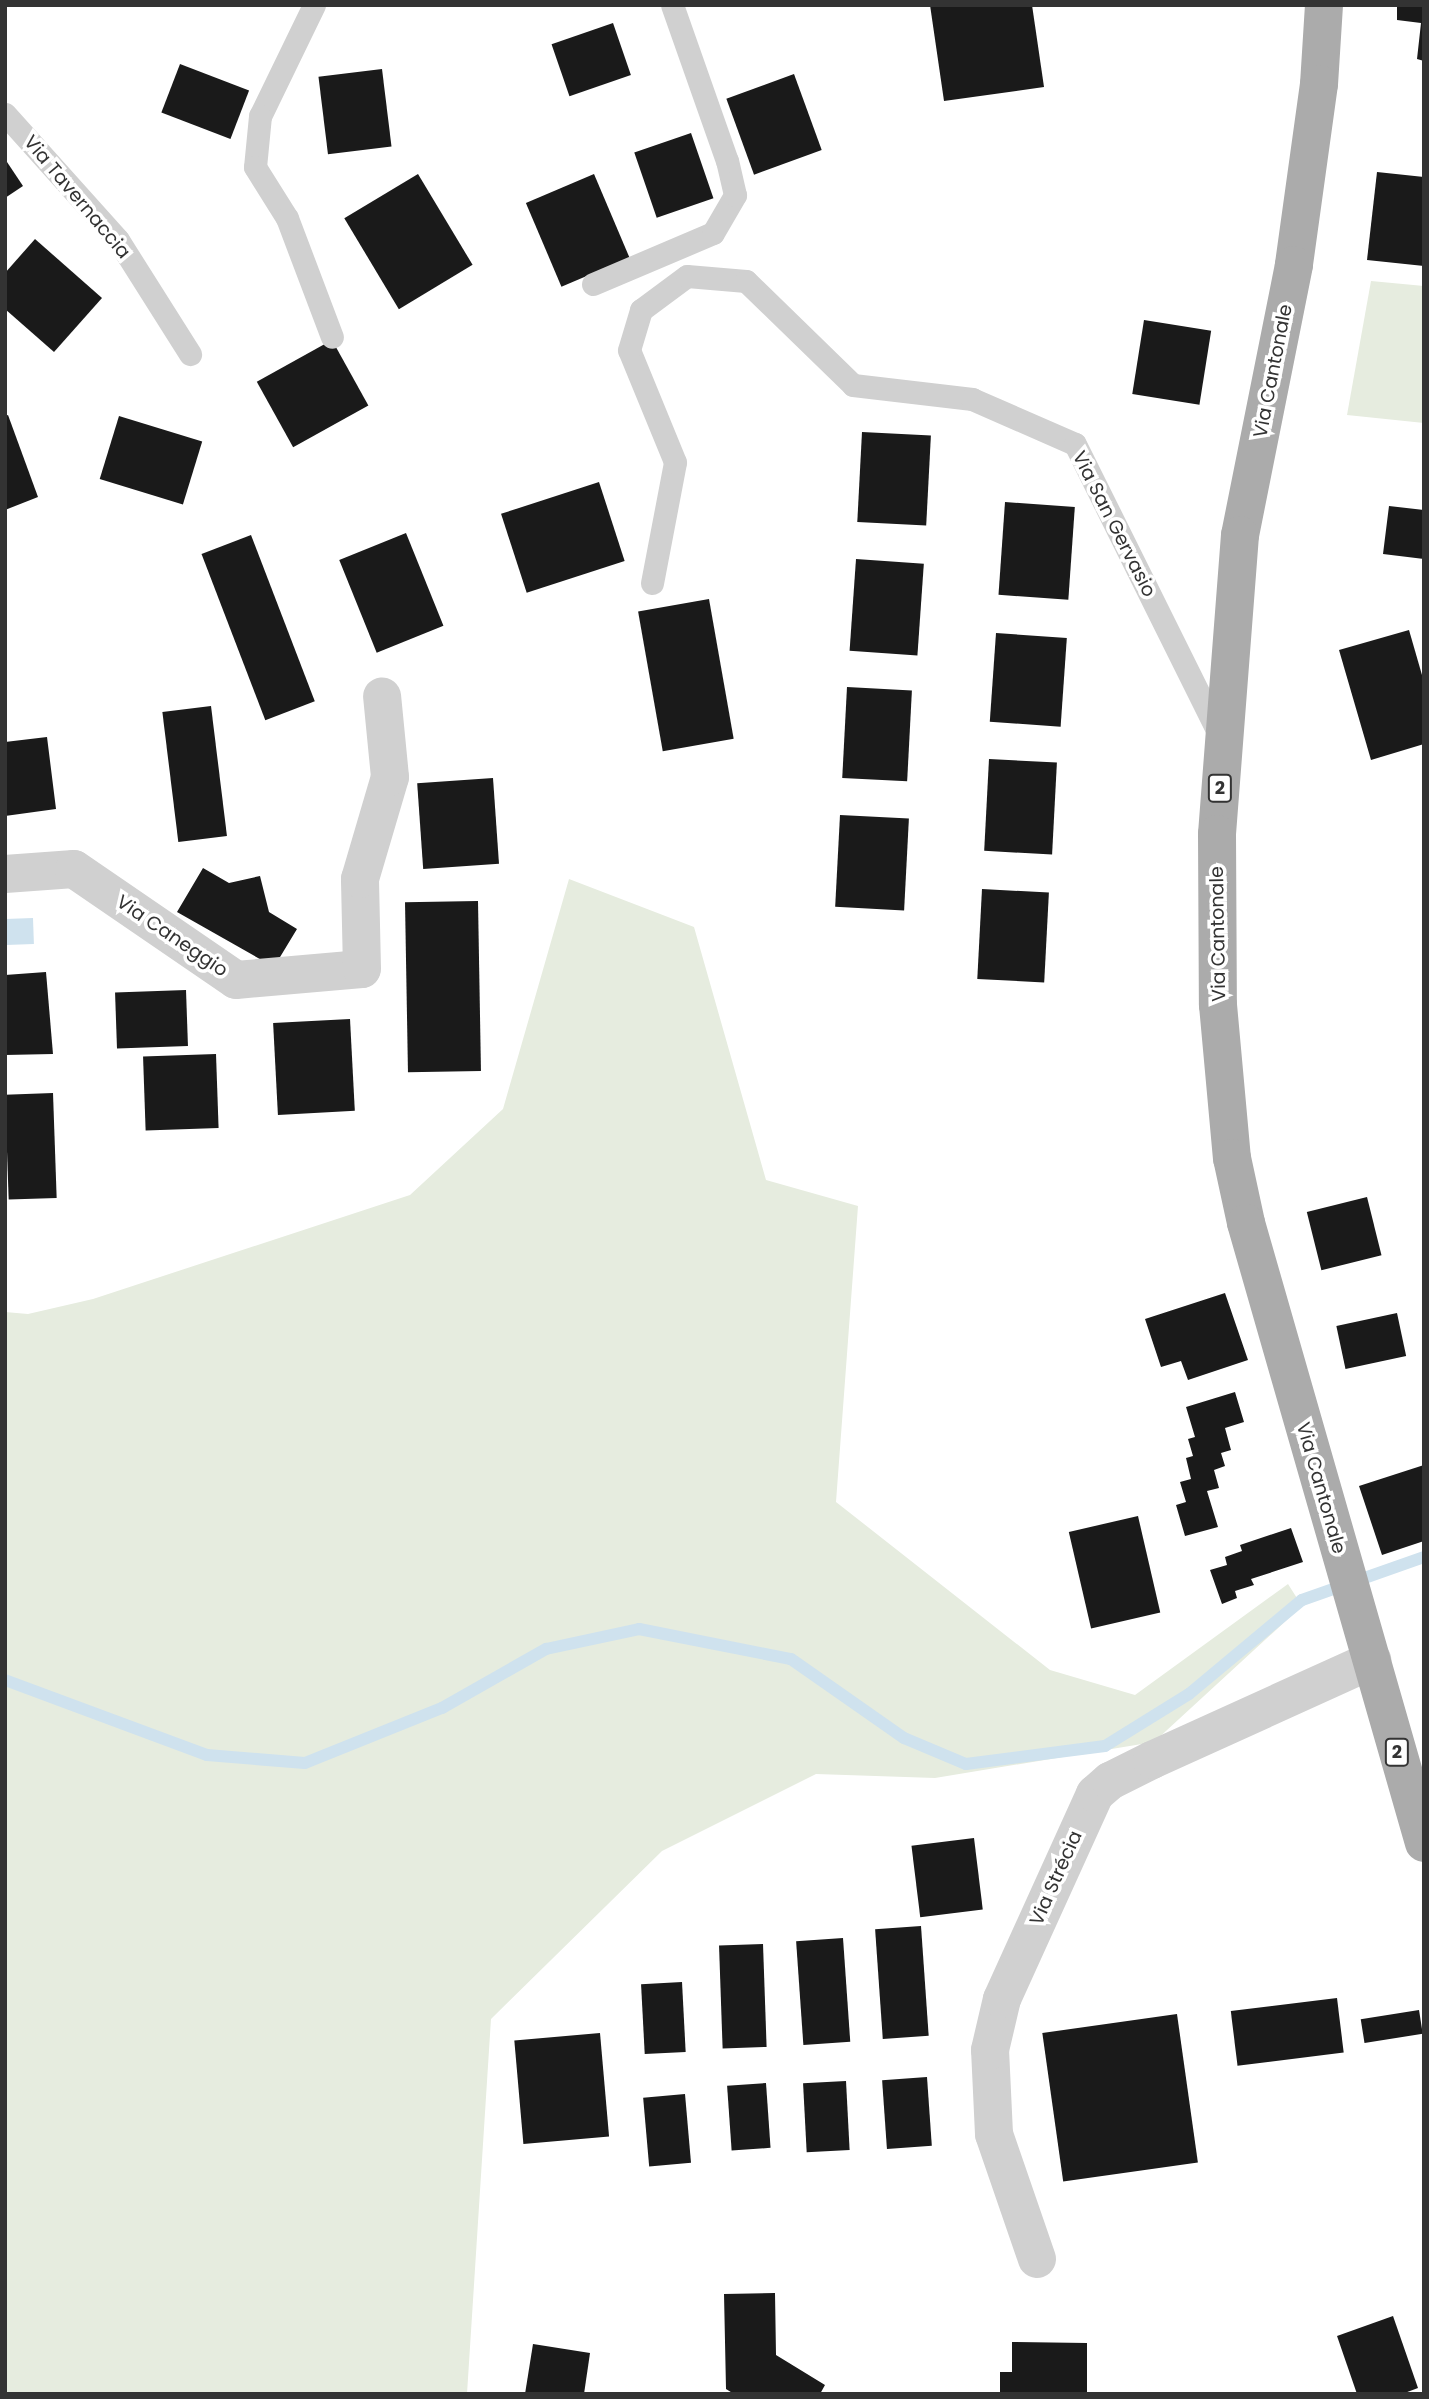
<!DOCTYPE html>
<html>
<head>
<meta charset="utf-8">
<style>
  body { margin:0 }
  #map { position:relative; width:1429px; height:2399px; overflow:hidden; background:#fff; font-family:Poppins,sans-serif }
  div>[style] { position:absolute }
  .green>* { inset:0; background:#e6ecdf }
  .water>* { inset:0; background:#cfe2ee; transform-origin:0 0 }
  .stream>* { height:12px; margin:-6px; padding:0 6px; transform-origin:6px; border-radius:6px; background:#cfe2ee }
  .building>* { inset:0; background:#1a1a1a; transform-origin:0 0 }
  .service>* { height:23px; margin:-11.5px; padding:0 11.5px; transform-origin:11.5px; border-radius:11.5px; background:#d0d0d0 }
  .minor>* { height:38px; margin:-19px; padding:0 19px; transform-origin:19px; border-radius:19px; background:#d0d0d0 }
  .primary>* { height:38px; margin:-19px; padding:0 19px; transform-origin:19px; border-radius:19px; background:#ababab }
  span { translate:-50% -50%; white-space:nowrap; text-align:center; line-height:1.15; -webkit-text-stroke:7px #fff; paint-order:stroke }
  .shield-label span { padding:2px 5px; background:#fff; border:2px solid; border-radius:5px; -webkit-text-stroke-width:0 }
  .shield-label { font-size:18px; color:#333; font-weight:700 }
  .street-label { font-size:19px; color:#333 }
  .frame { position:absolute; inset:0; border:7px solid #333; pointer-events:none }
</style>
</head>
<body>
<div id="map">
  <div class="green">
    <div style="clip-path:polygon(1371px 281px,1424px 286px,1424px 423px,1347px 415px)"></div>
    <div style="clip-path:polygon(569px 879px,694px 927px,766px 1180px,858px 1206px,836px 1502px,1050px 1670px,1135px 1695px,1288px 1584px,1302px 1606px,1154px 1742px,935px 1778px,816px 1774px,662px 1851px,491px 2019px,467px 2394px,5px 2394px,5px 1312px,28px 1314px,93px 1299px,410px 1195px,503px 1109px)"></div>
  </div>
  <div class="water">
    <div style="left:33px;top:918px;width:26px;height:28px;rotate:88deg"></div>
  </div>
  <div class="stream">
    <div style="left:5px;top:1680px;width:215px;rotate:20.4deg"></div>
    <div style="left:207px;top:1755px;width:98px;rotate:4.7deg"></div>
    <div style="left:305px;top:1763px;width:148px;rotate:-21.9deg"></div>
    <div style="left:442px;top:1708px;width:120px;rotate:-29.6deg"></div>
    <div style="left:546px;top:1649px;width:95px;rotate:-12.1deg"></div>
    <div style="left:639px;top:1629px;width:155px;rotate:11.2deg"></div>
    <div style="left:791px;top:1659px;width:138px;rotate:35deg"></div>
    <div style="left:904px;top:1738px;width:67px;rotate:22.8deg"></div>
    <div style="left:966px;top:1764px;width:140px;rotate:-7.4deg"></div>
    <div style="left:1105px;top:1746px;width:99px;rotate:-31.8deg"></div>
    <div style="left:1189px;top:1694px;width:147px;rotate:-39.8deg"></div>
    <div style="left:1302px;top:1600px;width:129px;rotate:-19.4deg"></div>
  </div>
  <div class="building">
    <div style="clip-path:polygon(930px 5px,1032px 5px,1044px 87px,944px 101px)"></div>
    <div style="clip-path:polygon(1397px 5px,1424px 5px,1424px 61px,1417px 59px,1421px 23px,1397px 20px)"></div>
    <div style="left:613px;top:23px;width:55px;height:65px;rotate:71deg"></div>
    <div style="left:180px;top:64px;width:74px;height:52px;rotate:21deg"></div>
    <div style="left:382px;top:69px;width:78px;height:64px;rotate:83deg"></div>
    <div style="left:794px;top:74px;width:81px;height:72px;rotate:70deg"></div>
    <div style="left:691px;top:133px;width:69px;height:60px;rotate:71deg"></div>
    <div style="clip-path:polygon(5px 159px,23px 186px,5px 198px)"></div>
    <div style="clip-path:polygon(1377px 172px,1424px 177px,1424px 266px,1367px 260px)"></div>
    <div style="left:418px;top:174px;width:106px;height:86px;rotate:59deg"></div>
    <div style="left:594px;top:174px;width:91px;height:74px;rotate:67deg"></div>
    <div style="clip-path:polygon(35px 239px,102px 298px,54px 352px,5px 309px,5px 273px)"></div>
    <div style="left:1144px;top:320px;width:68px;height:75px;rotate:9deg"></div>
    <div style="left:332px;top:340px;width:75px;height:86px;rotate:61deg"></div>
    <div style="clip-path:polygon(8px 415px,38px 497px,5px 510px,5px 416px)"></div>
    <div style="left:119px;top:416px;width:87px;height:66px;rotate:17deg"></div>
    <div style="left:862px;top:432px;width:69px;height:90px;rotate:3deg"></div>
    <div style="left:599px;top:482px;width:83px;height:103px;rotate:72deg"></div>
    <div style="left:1005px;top:502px;width:70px;height:93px;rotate:4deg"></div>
    <div style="clip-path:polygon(1389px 506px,1424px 510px,1424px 559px,1383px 554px)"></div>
    <div style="left:406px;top:533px;width:100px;height:72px;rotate:68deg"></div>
    <div style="left:251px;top:535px;width:178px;height:53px;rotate:69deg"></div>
    <div style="left:856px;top:559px;width:68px;height:92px;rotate:4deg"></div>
    <div style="left:709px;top:599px;width:142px;height:72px;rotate:80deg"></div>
    <div style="clip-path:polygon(1409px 630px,1424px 682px,1424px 744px,1371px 760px,1339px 650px)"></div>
    <div style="left:996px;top:633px;width:71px;height:89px;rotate:4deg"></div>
    <div style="left:847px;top:687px;width:65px;height:91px;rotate:3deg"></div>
    <div style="left:211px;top:706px;width:131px;height:49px;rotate:83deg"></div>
    <div style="clip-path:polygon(47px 737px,56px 809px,5px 816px,5px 742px)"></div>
    <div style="left:989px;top:759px;width:68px;height:92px;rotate:3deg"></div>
    <div style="left:493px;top:778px;width:86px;height:76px;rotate:86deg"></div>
    <div style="left:840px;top:815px;width:69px;height:92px;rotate:3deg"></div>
    <div style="clip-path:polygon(203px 868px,229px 883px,260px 876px,269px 912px,297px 929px,274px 967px,177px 912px)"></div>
    <div style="left:982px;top:889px;width:67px;height:90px;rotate:3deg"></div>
    <div style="left:478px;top:901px;width:170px;height:73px;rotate:89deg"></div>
    <div style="clip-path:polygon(46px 972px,53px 1054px,5px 1055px,5px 975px)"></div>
    <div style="left:186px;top:990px;width:56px;height:71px;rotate:88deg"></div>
    <div style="left:350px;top:1019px;width:92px;height:77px;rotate:87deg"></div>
    <div style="left:216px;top:1054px;width:74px;height:73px;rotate:88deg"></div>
    <div style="left:53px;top:1093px;width:105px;height:48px;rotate:88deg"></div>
    <div style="left:1367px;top:1197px;width:60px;height:62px;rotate:76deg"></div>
    <div style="clip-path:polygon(1225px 1293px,1248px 1360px,1188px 1380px,1181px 1361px,1161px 1367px,1145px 1319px)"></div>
    <div style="left:1397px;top:1313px;width:44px;height:62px;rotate:78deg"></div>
    <div style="clip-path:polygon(1235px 1392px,1244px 1422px,1225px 1428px,1231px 1450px,1221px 1453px,1225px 1466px,1214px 1470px,1219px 1488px,1207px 1491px,1218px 1527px,1185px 1536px,1176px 1505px,1186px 1502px,1180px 1482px,1191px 1479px,1186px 1458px,1193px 1456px,1188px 1439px,1195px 1437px,1186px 1407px)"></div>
    <div style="clip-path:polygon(1424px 1465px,1424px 1541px,1382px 1555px,1359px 1486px)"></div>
    <div style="left:1138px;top:1516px;width:99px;height:71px;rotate:77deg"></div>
    <div style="clip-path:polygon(1291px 1528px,1303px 1562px,1251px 1579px,1254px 1585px,1235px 1591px,1237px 1598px,1222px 1604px,1210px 1570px,1227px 1565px,1225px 1557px,1242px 1551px,1240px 1545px)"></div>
    <div style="left:974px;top:1838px;width:72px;height:63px;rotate:83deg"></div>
    <div style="left:921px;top:1926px;width:110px;height:46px;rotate:86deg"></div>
    <div style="left:843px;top:1938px;width:104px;height:47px;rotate:86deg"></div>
    <div style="left:763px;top:1944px;width:103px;height:44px;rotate:88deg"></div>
    <div style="left:682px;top:1982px;width:70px;height:41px;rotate:87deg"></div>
    <div style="left:1337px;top:1998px;width:55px;height:107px;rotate:83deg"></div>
    <div style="left:1419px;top:2010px;width:24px;height:59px;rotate:81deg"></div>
    <div style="left:1177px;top:2014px;width:150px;height:136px;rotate:82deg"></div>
    <div style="left:600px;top:2033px;width:104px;height:86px;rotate:85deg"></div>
    <div style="left:927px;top:2077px;width:69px;height:45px;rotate:86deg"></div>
    <div style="left:846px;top:2081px;width:69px;height:43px;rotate:87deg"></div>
    <div style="left:766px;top:2083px;width:65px;height:39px;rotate:86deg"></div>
    <div style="left:685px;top:2094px;width:69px;height:42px;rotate:85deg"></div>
    <div style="clip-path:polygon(775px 2293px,776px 2355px,825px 2385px,820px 2394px,734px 2394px,726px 2389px,724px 2294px)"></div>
    <div style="clip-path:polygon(1393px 2316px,1418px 2388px,1402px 2394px,1357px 2394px,1337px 2336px)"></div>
    <div style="clip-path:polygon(1012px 2342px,1087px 2343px,1087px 2394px,1000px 2394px,1000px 2372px,1012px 2372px)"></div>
    <div style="clip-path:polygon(533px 2344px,590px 2353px,584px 2394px,525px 2394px)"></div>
  </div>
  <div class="service">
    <div style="left:314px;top:5px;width:123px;rotate:115.9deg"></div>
    <div style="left:260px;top:116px;width:51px;rotate:95.6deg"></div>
    <div style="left:255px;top:167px;width:60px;rotate:57.9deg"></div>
    <div style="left:287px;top:218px;width:127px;rotate:69.3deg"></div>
    <div style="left:5px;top:114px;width:169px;rotate:48.1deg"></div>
    <div style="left:118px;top:240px;width:135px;rotate:57.7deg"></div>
    <div style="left:593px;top:284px;width:130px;rotate:-23deg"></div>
    <div style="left:713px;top:233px;width:44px;rotate:-59.9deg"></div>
    <div style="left:735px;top:195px;width:35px;rotate:-103deg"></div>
    <div style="left:727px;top:161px;width:165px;rotate:-109.4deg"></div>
    <div style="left:652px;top:583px;width:123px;rotate:-79.2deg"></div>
    <div style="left:675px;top:462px;width:121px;rotate:-112.3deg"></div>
    <div style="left:629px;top:350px;width:42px;rotate:-73.3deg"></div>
    <div style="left:641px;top:310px;width:57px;rotate:-36.5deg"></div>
    <div style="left:687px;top:276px;width:59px;rotate:4.8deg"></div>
    <div style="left:746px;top:281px;width:149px;rotate:44.2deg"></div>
    <div style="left:853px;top:385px;width:120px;rotate:6.7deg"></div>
    <div style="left:972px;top:399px;width:112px;rotate:23.6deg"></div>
    <div style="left:1075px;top:444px;width:326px;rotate:63.6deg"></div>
  </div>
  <div class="minor">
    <div style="left:5px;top:874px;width:69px;rotate:-4.1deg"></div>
    <div style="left:74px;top:869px;width:196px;rotate:34.4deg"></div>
    <div style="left:236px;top:980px;width:126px;rotate:-5deg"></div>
    <div style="left:362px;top:969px;width:90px;rotate:-91.3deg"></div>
    <div style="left:360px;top:879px;width:106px;rotate:-73.6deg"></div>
    <div style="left:390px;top:777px;width:81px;rotate:-95.6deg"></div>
    <div style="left:1037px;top:2259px;width:132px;rotate:-109deg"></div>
    <div style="left:994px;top:2134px;width:84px;rotate:-92.7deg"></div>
    <div style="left:990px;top:2050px;width:52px;rotate:-76.8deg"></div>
    <div style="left:1002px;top:1999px;width:225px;rotate:-65.6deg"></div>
    <div style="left:1095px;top:1794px;width:20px;rotate:-41deg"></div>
    <div style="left:1110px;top:1781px;width:47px;rotate:-26.6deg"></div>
    <div style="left:1152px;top:1760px;width:242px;rotate:-24.4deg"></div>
  </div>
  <div class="primary">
    <div style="left:1324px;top:5px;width:79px;rotate:93.6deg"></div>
    <div style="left:1319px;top:84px;width:183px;rotate:97.9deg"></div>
    <div style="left:1294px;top:265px;width:275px;rotate:101.3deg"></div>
    <div style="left:1240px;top:535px;width:300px;rotate:94.4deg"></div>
    <div style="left:1217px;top:834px;width:171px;rotate:89.7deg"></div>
    <div style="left:1218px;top:1005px;width:154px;rotate:84.8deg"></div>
    <div style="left:1232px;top:1158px;width:66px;rotate:77.8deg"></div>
    <div style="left:1246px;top:1223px;width:645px;rotate:73.98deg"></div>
  </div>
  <div class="shield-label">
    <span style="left:1220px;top:788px">2</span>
    <span style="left:1397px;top:1752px">2</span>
  </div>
  <div class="street-label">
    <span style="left:77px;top:197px;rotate:50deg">Via Tavernaccia</span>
    <span style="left:1273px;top:371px;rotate:-79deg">Via Cantonale</span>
    <span style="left:1114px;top:524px;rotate:63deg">Via San Gervasio</span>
    <span style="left:1218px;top:934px;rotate:-91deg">Via Cantonale</span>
    <span style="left:172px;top:936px;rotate:34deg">Via Caneggio</span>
    <span style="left:1321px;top:1488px;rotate:74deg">Via Cantonale</span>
    <span style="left:1056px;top:1878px;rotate:-66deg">Via Strécia</span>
  </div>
  <div class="frame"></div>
</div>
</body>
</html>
